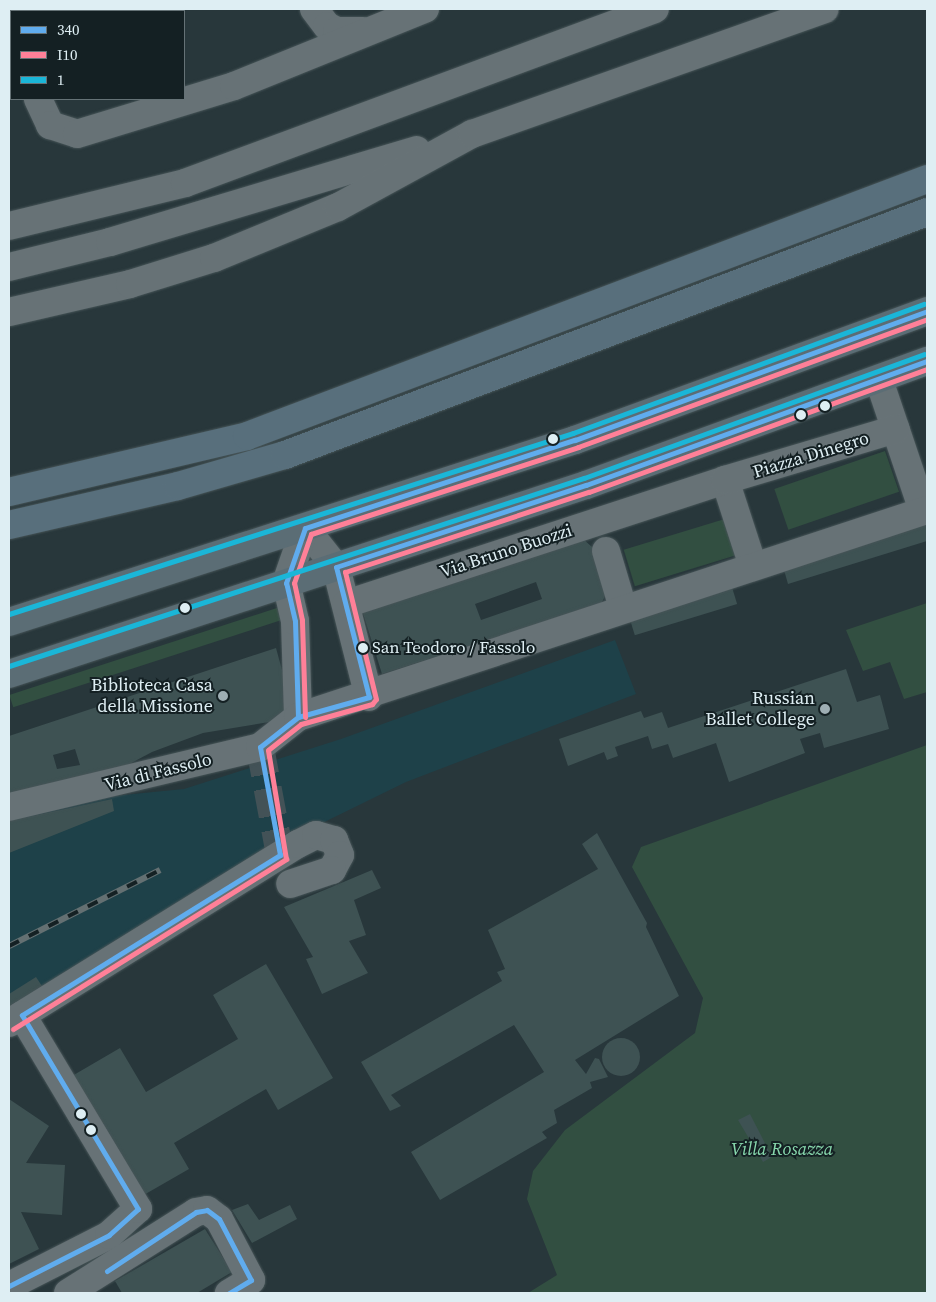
<!DOCTYPE html>
<html>
<head>
<meta charset="utf-8">
<style>
  body { margin:0 }
  #map { position:relative; width:936px; height:1302px; overflow:hidden; background:#28373b; font-family:"Source Serif 4",serif }
  div>[style] { position:absolute }
  .built>* { inset:0; background:#1e4149 }
  .green>* { inset:0; background:#324f41; transform-origin:0 0 }
  .building>* { inset:0; background:#3e5253; transform-origin:0 0 }
  .round { border-radius:50% }
  .minor-tunnel>* { height:28px; margin-top:-14px; transform-origin:0; background:repeating-linear-gradient(90deg,#435257 0 28px,transparent 0 42px) }
  .roads { filter:drop-shadow(0 0 1px #465457) drop-shadow(0 0 1px #465457) }
  .minor>* { height:28px; margin:-14px; padding:0 14px; transform-origin:14px; border-radius:14px; background:#677276 }
  .major>* { height:28px; margin:-14px; padding:0 14px; transform-origin:14px; border-radius:14px; background:#5b6d75 }
  .highway>* { height:28px; margin:-14px; padding:0 14px; transform-origin:14px; border-radius:14px; background:#586f7c }
  .rail>* { height:5.5px; margin-top:-2.75px; transform-origin:0; background:repeating-linear-gradient(90deg,#142023 0 11px,#647072 0 22px); box-sizing:border-box; border-block:1px solid #647072 }
  .bus-1>* { height:5px; margin:-2.5px; padding:0 2.5px; transform-origin:2.5px; border-radius:2.5px; background:#60acee }
  .bus-2>* { height:5px; margin:-2.5px; padding:0 2.5px; transform-origin:2.5px; border-radius:2.5px; background:#ff8098 }
  .bus-3>* { height:5px; margin:-2.5px; padding:0 2.5px; transform-origin:2.5px; border-radius:2.5px; background:#1ab6d8 }
  .dots>* { width:14px; height:14px; translate:-50% -50%; box-sizing:border-box; border:2px solid #142023; border-radius:50% }
  span { translate:-50% -50%; white-space:nowrap; text-align:center; line-height:1.15; -webkit-text-stroke:4px #142023; paint-order:stroke }
  .bus-label { font-size:17px; color:#deeef3 }
  .left { translate:0 -50%; text-align:left }
  .street-label { font-size:18px; color:#deeef3 }
  .poi-label { font-size:18px; color:#deeef3 }
  .right { translate:-100% -50%; text-align:right }
  .park-label { font-size:18px; color:#88d8ad; font-style:italic }
  .frame { position:absolute; inset:0; border:10px solid #deeef3; pointer-events:none }
  .legend { position:absolute; left:10px; top:10px; width:175px; height:90px; box-sizing:border-box; background:#142023; border:1px solid #657276; margin:0; padding:6px 9px; list-style:none; font-size:15px; color:#deeef3 }
  .legend li { display:flex; align-items:center; gap:10px; height:25px }
  .legend b { width:25px; border:1px solid #657276 }
</style>
</head>
<body>
<div id="map">
  <div class="built">
    <div style="clip-path:polygon(615px 640px,636px 694px,406px 782px,243px 862px,9px 1010px,9px 821px,113px 796px,184px 789px,341px 739px)"></div>
  </div>
  <div class="green">
    <div style="left:885px;top:451px;width:43px;height:117px;rotate:71deg"></div>
    <div style="left:728px;top:518px;width:38px;height:109px;rotate:73deg"></div>
    <div style="clip-path:polygon(927px 603px,927px 692px,904px 699px,890px 662px,863px 671px,846px 630px)"></div>
    <div style="left:286px;top:605px;width:13px;height:291px;rotate:72deg"></div>
    <div style="clip-path:polygon(927px 745px,927px 1293px,528px 1293px,557px 1275px,527px 1199px,533px 1171px,565px 1130px,695px 1033px,703px 998px,632px 867px,641px 847px)"></div>
  </div>
  <div class="building">
    <div style="clip-path:polygon(927px 522px,927px 541px,788px 584px,782px 563px)"></div>
    <div style="clip-path:polygon(evenodd,582px 538px,601px 555px,606px 594px,601px 604px,382px 674px,361px 607px,582px 538px,536px 582px,542px 599px,481px 620px,475px 604px,536px 582px)"></div>
    <div style="left:731px;top:584px;width:21px;height:107px;rotate:73deg"></div>
    <div style="clip-path:polygon(evenodd,276px 648px,290px 699px,288px 719px,203px 733px,152px 752px,88px 786px,9px 802px,9px 736px,276px 648px,75px 749px,80px 765px,57px 769px,53px 755px,75px 749px)"></div>
    <div style="clip-path:polygon(846px 669px,857px 702px,880px 695px,889px 729px,824px 748px,820px 733px,800px 739px,805px 753px,729px 782px,716px 743px,673px 758px,668px 744px,652px 749px,648px 736px,615px 747px,618px 756px,607px 760px,604px 752px,568px 766px,559px 739px,641px 711px,644px 718px,662px 712px,668px 728px)"></div>
    <div style="clip-path:polygon(112px 799px,114px 811px,9px 853px,9px 821px)"></div>
    <div style="clip-path:polygon(597px 833px,647px 923px,646px 927px,679px 996px,575px 1060px,586px 1074px,595px 1058px,599px 1059px,608px 1077px,590px 1082px,592px 1088px,554px 1110px,557px 1123px,542px 1132px,547px 1138px,440px 1200px,411px 1152px,544px 1072px,514px 1025px,391px 1095px,401px 1106px,390px 1111px,361px 1062px,502px 981px,497px 972px,505px 969px,488px 930px,598px 869px,582px 844px)"></div>
    <div style="clip-path:polygon(372px 870px,381px 888px,354px 900px,366px 935px,349px 941px,368px 973px,322px 994px,306px 959px,313px 957px,284px 907px)"></div>
    <div style="clip-path:polygon(266px 964px,333px 1078px,278px 1110px,266px 1089px,174px 1143px,189px 1169px,142px 1196px,72px 1076px,120px 1048px,146px 1092px,238px 1039px,213px 995px)"></div>
    <div style="clip-path:polygon(36px 977px,42px 986px,9px 1007px,9px 994px)"></div>
    <div class="round" style="left:602px;top:1038px;width:38px;height:38px"></div>
    <div style="clip-path:polygon(9px 1099px,49px 1126px,26px 1163px,65px 1165px,62px 1215px,21px 1212px,39px 1249px,9px 1264px)"></div>
    <div style="clip-path:polygon(750px 1114px,772px 1157px,763px 1162px,738px 1120px)"></div>
    <div style="clip-path:polygon(248px 1204px,259px 1220px,290px 1205px,297px 1219px,252px 1243px,232px 1210px)"></div>
    <div style="clip-path:polygon(205px 1229px,232px 1272px,197px 1293px,122px 1293px,115px 1281px)"></div>
  </div>
  <div class="minor-tunnel">
    <div style="left:260px;top:747px;width:110px;rotate:79.5deg"></div>
  </div>
  <div class="roads">
    <div class="minor">
      <div style="left:314px;top:9px;width:21px;rotate:53deg"></div>
      <div style="left:327px;top:26px;width:11px;rotate:27deg"></div>
      <div style="left:337px;top:31px;width:26px"></div>
      <div style="left:9px;top:21px;width:7px;rotate:74deg"></div>
      <div style="left:38px;top:99px;width:29px;rotate:65deg"></div>
      <div style="left:50px;top:125px;width:28px;rotate:18deg"></div>
      <div style="left:77px;top:134px;width:164px;rotate:-17deg"></div>
      <div style="left:234px;top:86px;width:206px;rotate:-22deg"></div>
      <div style="left:9px;top:226px;width:181px;rotate:-13.7deg"></div>
      <div style="left:185px;top:183px;width:501px;rotate:-20.32deg"></div>
      <div style="left:9px;top:267px;width:104px;rotate:-13.9deg"></div>
      <div style="left:110px;top:242px;width:320px;rotate:-16.7deg"></div>
      <div style="left:9px;top:312px;width:124px;rotate:-13deg"></div>
      <div style="left:130px;top:284px;width:88px;rotate:-17.2deg"></div>
      <div style="left:214px;top:258px;width:134px;rotate:-22.4deg"></div>
      <div style="left:338px;top:207px;width:153px;rotate:-28.6deg"></div>
      <div style="left:472px;top:134px;width:374px;rotate:-19.5deg"></div>
      <div style="left:879px;top:380px;width:138px;rotate:71.4deg"></div>
      <div style="left:725px;top:480px;width:90px;rotate:72deg"></div>
      <div style="left:305px;top:528px;width:50px;rotate:51.5deg"></div>
      <div style="left:336px;top:567px;width:134px;rotate:75.8deg"></div>
      <div style="left:606px;top:551px;width:59px;rotate:73.4deg"></div>
      <div style="left:346px;top:604px;width:399px;rotate:-18.1deg"></div>
      <div style="left:725px;top:480px;width:178px;rotate:-16.6deg"></div>
      <div style="left:298px;top:717px;width:96px;rotate:-91.8deg"></div>
      <div style="left:295px;top:621px;width:39px;rotate:-103deg"></div>
      <div style="left:286px;top:583px;width:58px;rotate:-70.9deg"></div>
      <div style="left:9px;top:807px;width:258px;rotate:-13.4deg"></div>
      <div style="left:260px;top:747px;width:48px;rotate:-38.3deg"></div>
      <div style="left:298px;top:717px;width:662px;rotate:-18.22deg"></div>
      <div style="left:9px;top:1023px;width:340px;rotate:-31.8deg"></div>
      <div style="left:298px;top:844px;width:20px;rotate:-27deg"></div>
      <div style="left:316px;top:835px;width:19px;rotate:16deg"></div>
      <div style="left:334px;top:840px;width:16px;rotate:68deg"></div>
      <div style="left:340px;top:855px;width:17px;rotate:118deg"></div>
      <div style="left:332px;top:870px;width:44px;rotate:161.6deg"></div>
      <div style="left:9px;top:1286px;width:112px;rotate:-27deg"></div>
      <div style="left:109px;top:1235px;width:39px;rotate:-42deg"></div>
      <div style="left:138px;top:1209px;width:226px;rotate:-120.9deg"></div>
      <div style="left:68px;top:1293px;width:151px;rotate:-32.3deg"></div>
      <div style="left:196px;top:1212px;width:11px;rotate:-10deg"></div>
      <div style="left:207px;top:1210px;width:15px;rotate:37deg"></div>
      <div style="left:219px;top:1219px;width:69px;rotate:62.3deg"></div>
      <div style="left:251px;top:1280px;width:26px;rotate:149deg"></div>
    </div>
    <div class="major">
      <div style="left:9px;top:622px;width:595px;rotate:-17.83deg"></div>
      <div style="left:575px;top:440px;width:375px;rotate:-20.1deg"></div>
      <div style="left:9px;top:674px;width:607px;rotate:-18.14deg"></div>
      <div style="left:586px;top:485px;width:363px;rotate:-20deg"></div>
    </div>
    <div class="highway">
      <div style="left:9px;top:492px;width:244px;rotate:-13.2deg"></div>
      <div style="left:247px;top:436px;width:727px;rotate:-20.7deg"></div>
      <div style="left:9px;top:525px;width:173px;rotate:-13deg"></div>
      <div style="left:178px;top:486px;width:111px;rotate:-16.2deg"></div>
      <div style="left:285px;top:455px;width:686px;rotate:-20.73deg"></div>
    </div>
  </div>
  <div class="rail">
    <div style="left:9px;top:946px;width:169px;rotate:-26.7deg"></div>
  </div>
  <div class="bus-1">
    <div style="left:298px;top:717px;width:96px;rotate:-91.8deg"></div>
    <div style="left:295px;top:621px;width:39px;rotate:-103deg"></div>
    <div style="left:286px;top:583px;width:58px;rotate:-70.9deg"></div>
    <div style="left:305px;top:528px;width:284px;rotate:-18.1deg"></div>
    <div style="left:575px;top:440px;width:375px;rotate:-20.1deg"></div>
    <div style="left:260px;top:747px;width:48px;rotate:-38.3deg"></div>
    <div style="left:298px;top:717px;width:74px;rotate:-15.7deg"></div>
    <div style="left:369px;top:697px;width:134px;rotate:-104.2deg"></div>
    <div style="left:336px;top:567px;width:263px;rotate:-18.2deg"></div>
    <div style="left:586px;top:485px;width:363px;rotate:-20deg"></div>
    <div style="left:260px;top:747px;width:110px;rotate:79.5deg"></div>
    <div style="left:22px;top:1015px;width:304px;rotate:-31.8deg"></div>
    <div style="left:107px;top:1271px;width:107px;rotate:-33.5deg"></div>
    <div style="left:196px;top:1212px;width:11px;rotate:-10deg"></div>
    <div style="left:207px;top:1210px;width:15px;rotate:37deg"></div>
    <div style="left:219px;top:1219px;width:69px;rotate:62.3deg"></div>
    <div style="left:251px;top:1280px;width:26px;rotate:149deg"></div>
    <div style="left:9px;top:1286px;width:112px;rotate:-27deg"></div>
    <div style="left:109px;top:1235px;width:39px;rotate:-42deg"></div>
    <div style="left:138px;top:1209px;width:226px;rotate:-120.9deg"></div>
  </div>
  <div class="bus-2">
    <div style="left:305px;top:717px;width:97px;rotate:-91.8deg"></div>
    <div style="left:302px;top:620px;width:38px;rotate:-102deg"></div>
    <div style="left:294px;top:583px;width:52px;rotate:-70.9deg"></div>
    <div style="left:311px;top:534px;width:281px;rotate:-18deg"></div>
    <div style="left:578px;top:447px;width:372px;rotate:-20.1deg"></div>
    <div style="left:13px;top:1029px;width:322px;rotate:-31.9deg"></div>
    <div style="left:286px;top:859px;width:110px;rotate:-99.4deg"></div>
    <div style="left:268px;top:750px;width:42px;rotate:-38.2deg"></div>
    <div style="left:301px;top:724px;width:74px;rotate:-15.7deg"></div>
    <div style="left:372px;top:704px;width:6px;rotate:-51deg"></div>
    <div style="left:376px;top:699px;width:131px;rotate:-103.7deg"></div>
    <div style="left:345px;top:572px;width:257px;rotate:-18.2deg"></div>
    <div style="left:589px;top:492px;width:360px;rotate:-20deg"></div>
  </div>
  <div class="bus-3">
    <div style="left:9px;top:614px;width:592px;rotate:-17.79deg"></div>
    <div style="left:573px;top:433px;width:374px;rotate:-20.2deg"></div>
    <div style="left:9px;top:666px;width:605px;rotate:-18.11deg"></div>
    <div style="left:584px;top:478px;width:362px;rotate:-20deg"></div>
  </div>
  <div class="dots">
    <div style="left:825px;top:406px;background:#deeef3"></div>
    <div style="left:801px;top:415px;background:#deeef3"></div>
    <div style="left:553px;top:439px;background:#deeef3"></div>
    <div style="left:185px;top:608px;background:#deeef3"></div>
    <div style="left:363px;top:648px;background:#deeef3"></div>
    <div style="left:223px;top:696px;background:#9eaeb3"></div>
    <div style="left:825px;top:709px;background:#9eaeb3"></div>
    <div style="left:81px;top:1114px;background:#deeef3"></div>
    <div style="left:91px;top:1130px;background:#deeef3"></div>
  </div>
  <div class="bus-label">
    <span class="left" style="left:372px;top:648px">San Teodoro / Fassolo</span>
  </div>
  <div class="street-label">
    <span style="left:811px;top:455px;rotate:-17deg">Piazza Dinegro</span>
    <span style="left:506px;top:551px;rotate:-18deg">Via Bruno Buozzi</span>
    <span style="left:158px;top:772px;rotate:-14deg">Via di Fassolo</span>
  </div>
  <div class="poi-label">
    <span class="right" style="left:213px;top:696px">Biblioteca Casa<br>della Missione</span>
    <span class="right" style="left:815px;top:709px">Russian<br>Ballet College</span>
  </div>
  <div class="park-label">
    <span style="left:782px;top:1149px">Villa Rosazza</span>
  </div>
  <div class="frame"></div>
  <ul class="legend">
  <li><b style="height:6px;background:#60acee"></b>340</li>
  <li><b style="height:6px;background:#ff8098"></b>I10</li>
  <li><b style="height:6px;background:#1ab6d8"></b>1</li>
  </ul>
</div>
</body>
</html>
